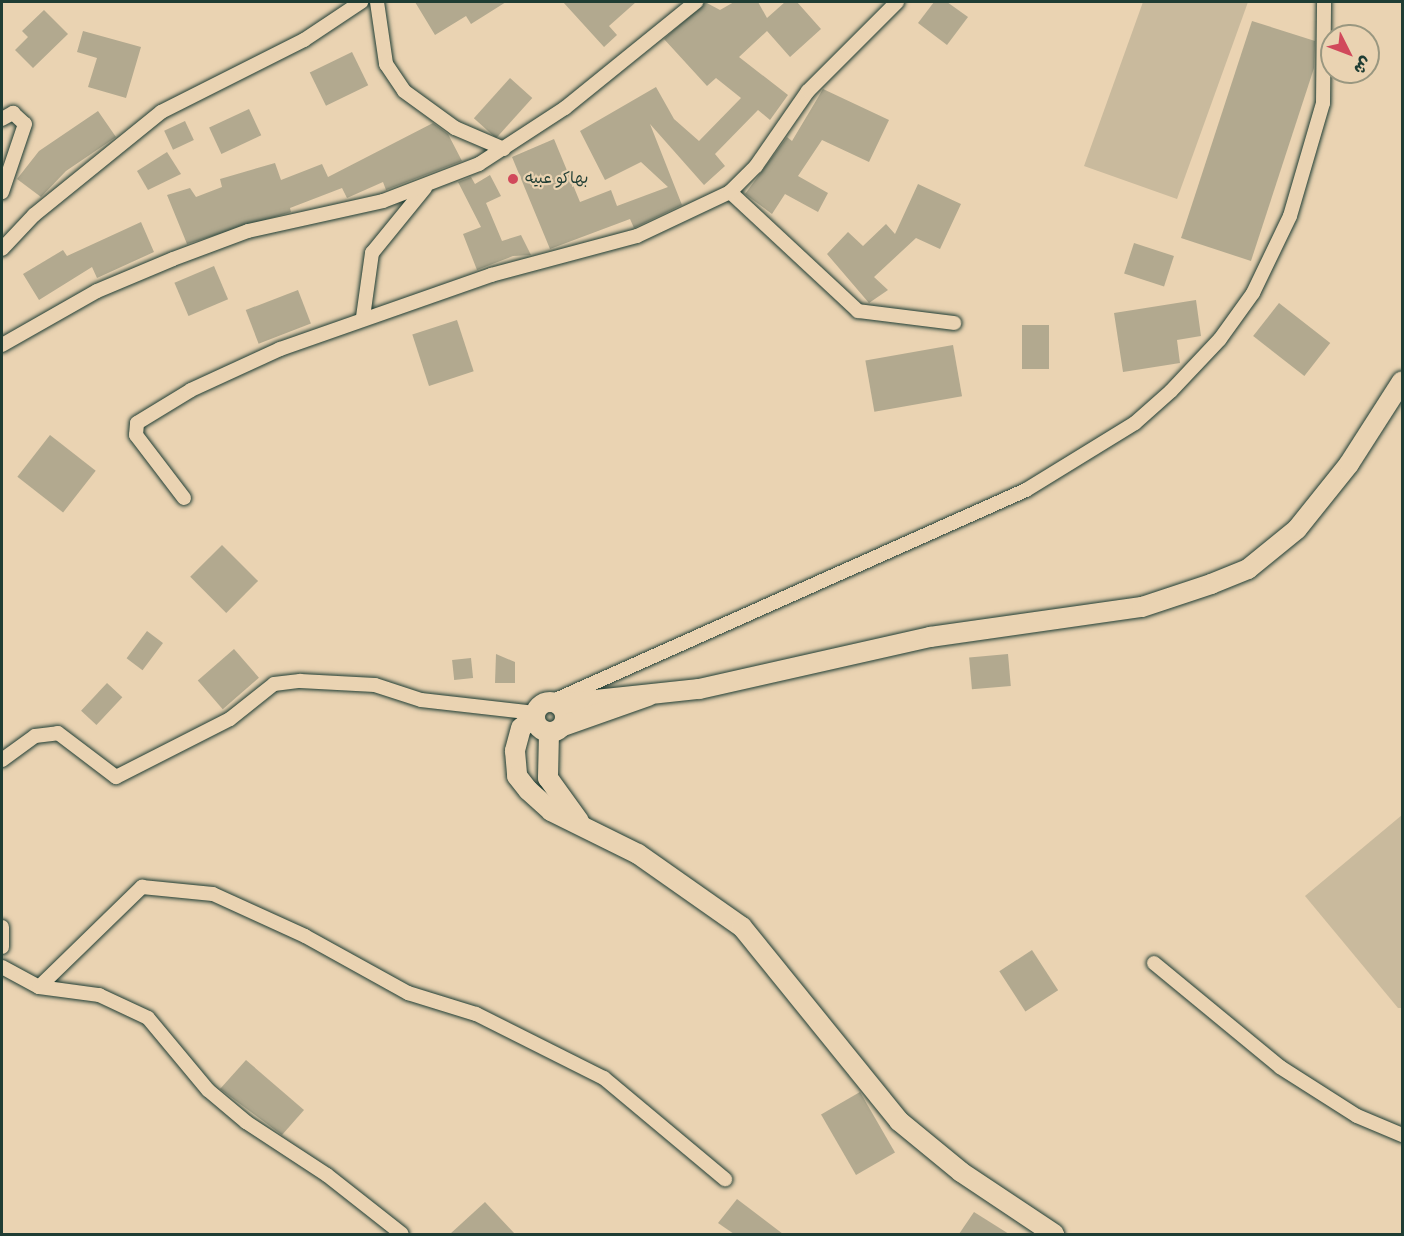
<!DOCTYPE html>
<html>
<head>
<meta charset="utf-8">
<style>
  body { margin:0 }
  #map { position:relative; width:1404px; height:1236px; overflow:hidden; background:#ead3b2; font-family:"Balsamiq Sans","Playpen Sans Arabic",sans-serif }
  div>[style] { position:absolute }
  .green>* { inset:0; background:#c9ba9d }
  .building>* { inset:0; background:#b2a98f; transform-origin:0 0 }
  .roads { filter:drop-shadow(0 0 2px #1f3d34) drop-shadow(0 0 2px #1f3d34) }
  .street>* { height:14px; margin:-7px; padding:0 7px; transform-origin:7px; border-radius:7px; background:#ead3b2 }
  .secondary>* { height:20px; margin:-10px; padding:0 10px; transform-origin:10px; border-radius:10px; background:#ead3b2 }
  .secondary>.ring { margin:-10px; padding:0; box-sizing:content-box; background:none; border:20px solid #ead3b2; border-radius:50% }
  .dots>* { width:16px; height:16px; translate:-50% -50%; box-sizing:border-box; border:3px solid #ead3b2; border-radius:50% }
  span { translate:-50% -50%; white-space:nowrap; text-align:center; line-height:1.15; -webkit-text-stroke:4.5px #ead3b2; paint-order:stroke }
  .poi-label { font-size:16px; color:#1f3d34 }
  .left { translate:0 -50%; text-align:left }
  .frame { position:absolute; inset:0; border:3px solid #1f3d34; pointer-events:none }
  .north { position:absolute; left:1320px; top:24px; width:60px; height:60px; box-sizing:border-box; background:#ead3b2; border:2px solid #999780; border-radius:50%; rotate:132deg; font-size:16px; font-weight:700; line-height:24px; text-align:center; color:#1f3d34 }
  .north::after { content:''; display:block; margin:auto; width:21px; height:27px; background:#d1495b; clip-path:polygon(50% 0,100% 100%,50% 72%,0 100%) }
</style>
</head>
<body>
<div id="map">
  <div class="green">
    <div style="clip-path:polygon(1143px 2px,1248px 2px,1177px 199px,1084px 166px)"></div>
    <div style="clip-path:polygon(1402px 815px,1402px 1008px,1398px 1008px,1305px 896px)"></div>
  </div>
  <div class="building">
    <div style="clip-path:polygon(415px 2px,506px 2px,471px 24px,466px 16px,435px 35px)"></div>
    <div style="clip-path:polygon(563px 2px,636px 2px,609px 26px,617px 35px,604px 47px)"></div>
    <div style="clip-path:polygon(705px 2px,720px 10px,734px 2px,758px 2px,767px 18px,785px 2px,797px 2px,821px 29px,790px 57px,767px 31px,739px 57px,788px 95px,770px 120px,758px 110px,715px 154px,725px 166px,704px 185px,650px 124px,682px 205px,634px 228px,630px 219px,550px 249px,512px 157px,554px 139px,580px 202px,611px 190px,617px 206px,668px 187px,641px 162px,605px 180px,580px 131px,656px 87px,674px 119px,699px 141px,741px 98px,716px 78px,707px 86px,664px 39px)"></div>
    <div style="clip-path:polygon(934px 2px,947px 2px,968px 17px,947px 45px,918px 23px)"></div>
    <div style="clip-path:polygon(44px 10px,68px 34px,33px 68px,15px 50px,28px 37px,22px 31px)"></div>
    <div style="clip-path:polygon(1252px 21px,1315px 41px,1314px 68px,1251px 261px,1181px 238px)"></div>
    <div style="clip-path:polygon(83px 31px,141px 47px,126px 98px,88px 87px,97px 58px,77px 52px)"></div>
    <div style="left:352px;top:52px;width:37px;height:47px;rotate:64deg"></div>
    <div style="left:510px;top:78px;width:30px;height:54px;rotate:42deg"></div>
    <div style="clip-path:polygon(823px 89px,889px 120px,869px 162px,822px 140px,798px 176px,828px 193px,818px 212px,785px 194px,772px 214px,745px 194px,787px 137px,792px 141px)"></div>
    <div style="left:249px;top:109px;width:29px;height:44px;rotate:65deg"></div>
    <div style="clip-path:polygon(98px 111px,116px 137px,66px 171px,41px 197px,17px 179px,39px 151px)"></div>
    <div style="left:185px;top:121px;width:21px;height:23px;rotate:65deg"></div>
    <div style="clip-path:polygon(433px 123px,448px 134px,462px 161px,386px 190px,383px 182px,347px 198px,342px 188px,290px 208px,291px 212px,187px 244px,167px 195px,190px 188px,196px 197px,222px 187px,220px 179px,275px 163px,281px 180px,322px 164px,328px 177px)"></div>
    <div style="clip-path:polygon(167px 152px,181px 174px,148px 190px,137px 171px)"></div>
    <div style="clip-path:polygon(490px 175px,501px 196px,486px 203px,502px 241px,521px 235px,531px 255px,513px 256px,477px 270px,463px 234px,481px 227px,458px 182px,471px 177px,475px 184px)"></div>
    <div style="clip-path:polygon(918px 184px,961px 204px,940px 249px,916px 238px,874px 277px,888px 290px,869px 303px,827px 254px,848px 232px,863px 246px,886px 224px,895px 234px)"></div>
    <div style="clip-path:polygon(141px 222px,154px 252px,97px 278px,92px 267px,39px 300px,23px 274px,63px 250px,67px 256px)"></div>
    <div style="left:1134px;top:243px;width:42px;height:32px;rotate:18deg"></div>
    <div style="left:214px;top:266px;width:36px;height:43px;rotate:67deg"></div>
    <div style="left:298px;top:290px;width:36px;height:56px;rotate:69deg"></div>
    <div style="clip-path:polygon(1196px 300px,1201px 336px,1177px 340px,1180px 363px,1123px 372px,1114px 313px)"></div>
    <div style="left:1279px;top:303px;width:65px;height:42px;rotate:38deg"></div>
    <div style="left:457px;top:320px;width:54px;height:47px;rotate:72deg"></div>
    <div style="left:1022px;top:325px;width:27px;height:44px"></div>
    <div style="left:953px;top:345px;width:52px;height:89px;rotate:80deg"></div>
    <div style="left:50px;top:435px;width:58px;height:53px;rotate:38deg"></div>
    <div style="left:222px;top:545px;width:51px;height:45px;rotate:45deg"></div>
    <div style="left:147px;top:631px;width:20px;height:34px;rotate:37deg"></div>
    <div style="left:234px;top:649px;width:38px;height:48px;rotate:49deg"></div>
    <div style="clip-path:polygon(496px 654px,515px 662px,515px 683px,495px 683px)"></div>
    <div style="left:1008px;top:654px;width:32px;height:39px;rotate:85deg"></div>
    <div style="left:471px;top:658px;width:20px;height:19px;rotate:84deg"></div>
    <div style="left:107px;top:683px;width:21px;height:38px;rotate:43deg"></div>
    <div style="left:1032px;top:950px;width:48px;height:39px;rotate:57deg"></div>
    <div style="clip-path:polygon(246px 1060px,304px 1110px,282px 1135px,220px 1089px)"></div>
    <div style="left:860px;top:1092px;width:70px;height:45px;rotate:60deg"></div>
    <div style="clip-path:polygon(737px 1199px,783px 1234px,734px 1234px,718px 1223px)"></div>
    <div style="clip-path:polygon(485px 1202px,515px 1234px,450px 1234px)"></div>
    <div style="clip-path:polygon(974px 1212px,1009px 1234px,959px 1234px)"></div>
  </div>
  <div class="roads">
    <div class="street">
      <div style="left:377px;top:2px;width:63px;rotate:81.7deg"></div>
      <div style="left:386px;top:64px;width:32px;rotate:56deg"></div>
      <div style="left:404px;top:91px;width:63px;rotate:36deg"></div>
      <div style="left:455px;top:128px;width:53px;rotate:23.2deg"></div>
      <div style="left:2px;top:119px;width:13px;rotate:-29deg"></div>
      <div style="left:13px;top:113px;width:16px;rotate:43deg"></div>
      <div style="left:25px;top:124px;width:72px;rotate:108.7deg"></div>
      <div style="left:730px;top:192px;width:175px;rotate:42.9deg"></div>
      <div style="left:858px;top:311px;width:97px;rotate:7.1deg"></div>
      <div style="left:2px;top:249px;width:47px;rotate:-46.7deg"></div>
      <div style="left:34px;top:215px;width:164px;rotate:-39deg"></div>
      <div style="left:161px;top:112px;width:160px;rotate:-26.7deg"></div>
      <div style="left:304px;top:40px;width:69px;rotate:-33.7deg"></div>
      <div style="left:363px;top:317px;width:65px;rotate:-82deg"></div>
      <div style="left:372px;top:253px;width:84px;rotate:-50.8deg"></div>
      <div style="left:2px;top:345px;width:109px;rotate:-29.6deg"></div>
      <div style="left:97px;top:291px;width:82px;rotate:-22.8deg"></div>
      <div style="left:173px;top:259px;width:80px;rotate:-20.5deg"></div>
      <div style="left:248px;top:231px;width:138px;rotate:-12.5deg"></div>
      <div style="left:383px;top:201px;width:103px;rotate:-21.1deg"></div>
      <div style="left:479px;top:164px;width:103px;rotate:-33.1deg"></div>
      <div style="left:565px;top:108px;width:169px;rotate:-39deg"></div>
      <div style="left:184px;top:498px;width:79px;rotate:-127.3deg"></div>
      <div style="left:136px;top:435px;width:12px;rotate:-85deg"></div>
      <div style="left:137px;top:423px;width:63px;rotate:-31.4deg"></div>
      <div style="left:191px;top:390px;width:98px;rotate:-24.7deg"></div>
      <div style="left:280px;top:349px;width:224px;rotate:-19.3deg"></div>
      <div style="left:491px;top:275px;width:151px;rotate:-15deg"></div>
      <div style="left:637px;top:236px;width:103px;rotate:-25.3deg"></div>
      <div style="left:730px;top:192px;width:37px;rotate:-45deg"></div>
      <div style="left:756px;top:166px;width:91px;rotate:-55.3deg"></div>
      <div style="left:808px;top:91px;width:126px;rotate:-45deg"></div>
      <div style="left:551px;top:702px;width:520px;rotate:-24.05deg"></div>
      <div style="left:1026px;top:490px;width:128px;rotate:-31.6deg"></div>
      <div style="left:1135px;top:423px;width:48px;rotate:-41.6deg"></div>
      <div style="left:1171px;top:391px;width:71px;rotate:-46.7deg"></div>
      <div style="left:1220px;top:339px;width:57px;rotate:-54.3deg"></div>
      <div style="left:1253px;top:293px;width:85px;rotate:-64.3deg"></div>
      <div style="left:1290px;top:216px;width:118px;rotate:-73.7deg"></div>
      <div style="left:1323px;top:103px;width:101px;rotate:-89.4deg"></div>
      <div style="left:2px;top:760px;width:41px;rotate:-36deg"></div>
      <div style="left:35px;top:736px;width:23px;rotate:-7deg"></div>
      <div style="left:58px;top:733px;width:73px;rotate:37.2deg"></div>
      <div style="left:116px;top:777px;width:128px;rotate:-27deg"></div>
      <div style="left:230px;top:719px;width:56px;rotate:-38.5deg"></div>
      <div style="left:274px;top:684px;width:26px;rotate:-7deg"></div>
      <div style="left:300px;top:681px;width:75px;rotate:3.1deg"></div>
      <div style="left:375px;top:685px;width:48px;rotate:18.1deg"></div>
      <div style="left:421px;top:700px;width:115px;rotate:6.5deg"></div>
      <div style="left:2px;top:927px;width:20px;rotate:90deg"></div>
      <div style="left:1154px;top:963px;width:163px;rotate:39.5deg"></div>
      <div style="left:1280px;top:1067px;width:91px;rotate:32.5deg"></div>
      <div style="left:1357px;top:1116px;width:49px;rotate:22.9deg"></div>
      <div style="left:2px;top:967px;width:42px;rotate:28.4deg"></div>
      <div style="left:39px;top:987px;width:61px;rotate:7.6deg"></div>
      <div style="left:99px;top:995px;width:54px;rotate:25.1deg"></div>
      <div style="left:148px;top:1018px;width:94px;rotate:50.2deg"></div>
      <div style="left:208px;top:1090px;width:50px;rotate:40.1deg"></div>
      <div style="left:246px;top:1122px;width:97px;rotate:33.2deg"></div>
      <div style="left:327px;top:1175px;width:95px;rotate:38.2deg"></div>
      <div style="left:39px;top:987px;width:144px;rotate:-44.2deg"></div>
      <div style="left:142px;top:887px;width:71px;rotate:5.6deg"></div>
      <div style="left:213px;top:894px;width:101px;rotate:24.5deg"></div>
      <div style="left:305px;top:936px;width:118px;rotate:29deg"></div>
      <div style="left:408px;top:993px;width:71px;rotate:17.2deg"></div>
      <div style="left:476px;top:1014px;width:143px;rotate:26.6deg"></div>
      <div style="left:604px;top:1078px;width:158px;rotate:39.9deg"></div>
    </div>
    <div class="secondary">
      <div class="ring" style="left:535px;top:702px;width:10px;height:10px"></div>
      <div style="left:558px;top:704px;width:142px;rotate:-6.1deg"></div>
      <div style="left:699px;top:689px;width:237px;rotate:-12.7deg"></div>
      <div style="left:930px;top:637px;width:214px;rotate:-8.1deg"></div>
      <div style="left:1142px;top:607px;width:73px;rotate:-18.4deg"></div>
      <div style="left:1211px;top:584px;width:40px;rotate:-22deg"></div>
      <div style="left:1248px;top:569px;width:63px;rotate:-39.2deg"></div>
      <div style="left:1297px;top:529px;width:83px;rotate:-51.3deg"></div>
      <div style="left:1349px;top:464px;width:98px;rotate:-57.4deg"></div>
      <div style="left:535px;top:716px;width:18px;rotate:139deg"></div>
      <div style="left:521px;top:728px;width:24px;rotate:105deg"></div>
      <div style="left:515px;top:751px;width:25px;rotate:85deg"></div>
      <div style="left:517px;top:776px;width:18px;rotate:52deg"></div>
      <div style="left:528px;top:790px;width:31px;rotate:42deg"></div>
      <div style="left:551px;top:811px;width:97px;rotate:26.3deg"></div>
      <div style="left:638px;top:854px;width:127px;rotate:35.1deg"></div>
      <div style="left:742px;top:927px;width:250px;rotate:51deg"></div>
      <div style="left:899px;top:1121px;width:80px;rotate:39.4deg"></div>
      <div style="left:961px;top:1172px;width:112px;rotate:33.7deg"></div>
      <div style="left:563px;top:726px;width:90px;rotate:-19.4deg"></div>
      <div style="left:549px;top:733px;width:45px;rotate:91.3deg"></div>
      <div style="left:548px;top:778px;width:53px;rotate:54.2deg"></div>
    </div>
  </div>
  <div class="dots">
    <div style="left:513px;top:179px;background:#d1495b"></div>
  </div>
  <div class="poi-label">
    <span class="left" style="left:525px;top:179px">بهاكو عبيه</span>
  </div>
  <div class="frame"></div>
  <div class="north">ش</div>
</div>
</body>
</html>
